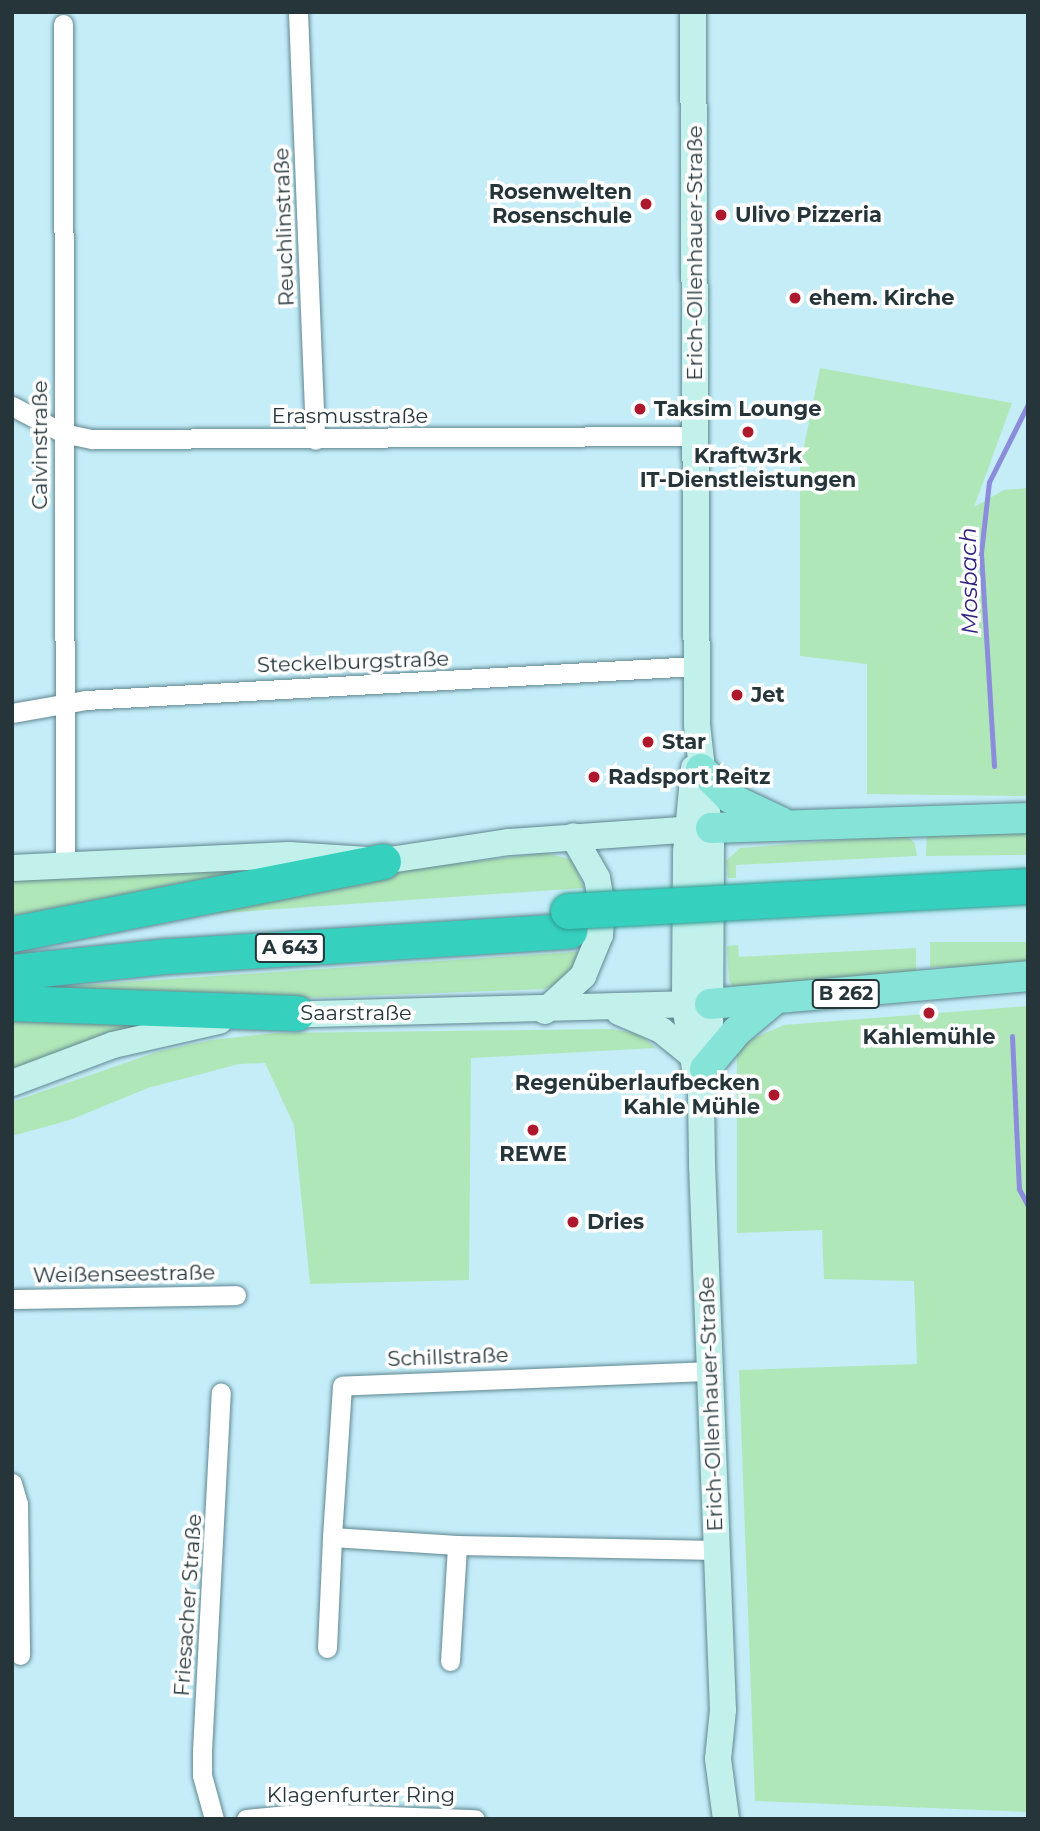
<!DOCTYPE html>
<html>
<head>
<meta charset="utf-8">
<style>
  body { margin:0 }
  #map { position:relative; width:1040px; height:1831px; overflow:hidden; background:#c4edf8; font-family:Montserrat,sans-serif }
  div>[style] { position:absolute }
  .green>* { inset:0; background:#b0e7b8; transform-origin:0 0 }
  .stream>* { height:5px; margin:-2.5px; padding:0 2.5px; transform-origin:2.5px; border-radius:2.5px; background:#8b8cdc }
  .roads { filter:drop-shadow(0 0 2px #608791) drop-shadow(0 0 2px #608791) }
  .street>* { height:19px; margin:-9.5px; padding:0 9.5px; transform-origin:9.5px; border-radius:9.5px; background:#fff }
  .secondary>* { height:26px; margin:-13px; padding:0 13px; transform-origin:13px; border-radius:13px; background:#c2f1ec }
  .primary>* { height:30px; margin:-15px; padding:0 15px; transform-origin:15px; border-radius:15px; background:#86e3d8 }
  .highway>* { height:35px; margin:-17.5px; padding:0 17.5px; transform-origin:17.5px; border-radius:17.5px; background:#35d1be }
  .bridges { filter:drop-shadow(0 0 2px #2f9a90) drop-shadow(0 0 2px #2f9a90) }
  .highway-bridge>* { height:35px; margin:-17.5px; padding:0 17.5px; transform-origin:17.5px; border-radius:17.5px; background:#35d1be }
  .dots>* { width:19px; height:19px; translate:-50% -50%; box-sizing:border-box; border:4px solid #fff; border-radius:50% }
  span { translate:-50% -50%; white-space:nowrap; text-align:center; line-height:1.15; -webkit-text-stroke:7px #fff; paint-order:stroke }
  .shield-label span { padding:2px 5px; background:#fff; border:2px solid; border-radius:5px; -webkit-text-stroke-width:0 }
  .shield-label { font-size:19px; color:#25353a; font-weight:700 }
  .poi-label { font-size:21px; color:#25353a; font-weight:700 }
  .right { translate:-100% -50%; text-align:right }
  .left { translate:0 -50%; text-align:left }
  .street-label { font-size:21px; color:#25353a }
  .water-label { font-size:23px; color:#30237f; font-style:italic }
  .frame { position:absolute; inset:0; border:14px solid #25353a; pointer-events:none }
</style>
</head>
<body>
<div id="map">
  <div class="green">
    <div style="clip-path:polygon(820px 368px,1012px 403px,974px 507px,1004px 490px,1028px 488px,1028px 796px,867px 794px,867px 664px,800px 656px,800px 466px)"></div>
    <div style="clip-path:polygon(1028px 828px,1028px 855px,926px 856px,927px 833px)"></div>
    <div style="clip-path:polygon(907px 835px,915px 844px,917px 856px,736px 865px,736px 878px,728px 878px,726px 861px,740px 848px)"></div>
    <div style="clip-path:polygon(546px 853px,573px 860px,584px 888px,150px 918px,384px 872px)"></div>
    <div style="clip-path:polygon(255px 869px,12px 916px,12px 881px)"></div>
    <div style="left:1028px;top:942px;width:25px;height:98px;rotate:90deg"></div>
    <div style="clip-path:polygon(738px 945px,739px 957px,916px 948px,916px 972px,736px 992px,729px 980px,727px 946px)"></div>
    <div style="clip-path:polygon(589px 951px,560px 984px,545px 989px,252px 1000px,38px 988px)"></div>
    <div style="clip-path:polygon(1028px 1006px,1028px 1812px,755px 1801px,739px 1370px,917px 1364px,914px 1281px,824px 1279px,822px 1230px,737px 1233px,737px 1054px,745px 1042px,784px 1025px)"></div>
    <div style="clip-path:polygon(12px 1020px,156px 1023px,12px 1076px)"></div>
    <div style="clip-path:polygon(612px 1029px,639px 1034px,656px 1048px,471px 1058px,469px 1280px,310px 1284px,294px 1125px,265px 1063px,239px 1064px,148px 1088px,70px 1120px,12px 1136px,12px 1102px,160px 1051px,212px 1040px,275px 1033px)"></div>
  </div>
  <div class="stream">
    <div style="left:994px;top:766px;width:213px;rotate:-93.5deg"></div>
    <div style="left:981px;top:553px;width:71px;rotate:-83.6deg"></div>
    <div style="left:989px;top:482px;width:87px;rotate:-63.4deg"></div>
    <div style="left:1012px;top:1036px;width:153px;rotate:87.4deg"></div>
    <div style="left:1019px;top:1189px;width:19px;rotate:62deg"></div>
  </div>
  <div class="roads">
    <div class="street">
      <div style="left:298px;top:12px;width:428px;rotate:87.7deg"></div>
      <div style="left:63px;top:24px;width:841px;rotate:89.86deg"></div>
      <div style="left:12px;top:406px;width:58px;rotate:27.9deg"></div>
      <div style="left:63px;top:433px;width:30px;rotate:12deg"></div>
      <div style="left:92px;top:439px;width:603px;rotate:-0.29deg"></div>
      <div style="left:12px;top:713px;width:75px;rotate:-10deg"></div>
      <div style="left:86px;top:700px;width:612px;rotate:-3.19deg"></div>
      <div style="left:12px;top:1299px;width:224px;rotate:-1deg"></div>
      <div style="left:709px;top:1371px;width:367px;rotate:177.7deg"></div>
      <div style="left:342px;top:1386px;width:151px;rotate:93.8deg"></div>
      <div style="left:332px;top:1537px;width:125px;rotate:3.7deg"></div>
      <div style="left:457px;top:1545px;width:260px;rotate:1.1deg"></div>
      <div style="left:12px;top:1483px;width:22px;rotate:74deg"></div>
      <div style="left:18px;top:1504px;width:151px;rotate:89.2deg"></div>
      <div style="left:327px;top:1648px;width:111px;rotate:-87.4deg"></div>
      <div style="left:450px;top:1661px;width:116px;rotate:-86.5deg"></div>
      <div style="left:214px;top:1819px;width:46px;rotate:-105.3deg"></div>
      <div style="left:202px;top:1775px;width:24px;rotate:-90deg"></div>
      <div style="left:202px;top:1751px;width:359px;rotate:-87deg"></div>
      <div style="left:246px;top:1819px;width:62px;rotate:-5.5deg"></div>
      <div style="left:308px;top:1813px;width:167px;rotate:2.1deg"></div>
    </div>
    <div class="secondary">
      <div style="left:693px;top:12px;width:713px;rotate:89.68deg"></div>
      <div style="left:697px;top:725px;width:122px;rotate:83.4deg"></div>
      <div style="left:711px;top:846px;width:186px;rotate:90.3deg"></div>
      <div style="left:710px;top:1032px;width:66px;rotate:97.9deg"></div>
      <div style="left:701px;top:1097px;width:67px;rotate:89.1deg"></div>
      <div style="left:702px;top:1164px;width:546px;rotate:87.8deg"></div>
      <div style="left:723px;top:1710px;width:49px;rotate:95.8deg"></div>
      <div style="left:718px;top:1759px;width:61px;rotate:82.4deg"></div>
      <div style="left:694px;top:768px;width:84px;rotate:95.4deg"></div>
      <div style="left:686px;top:852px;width:153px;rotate:90.4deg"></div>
      <div style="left:685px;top:1005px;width:71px;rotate:81.1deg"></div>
      <div style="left:12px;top:868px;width:277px;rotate:-2.7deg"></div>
      <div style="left:289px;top:855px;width:94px;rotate:3.7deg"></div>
      <div style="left:383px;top:861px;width:127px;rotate:-8.6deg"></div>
      <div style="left:509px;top:842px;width:202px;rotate:-4deg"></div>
      <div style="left:545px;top:1011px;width:52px;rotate:-42.6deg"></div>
      <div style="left:583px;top:976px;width:44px;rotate:-67.5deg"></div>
      <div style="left:600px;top:935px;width:29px;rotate:-86deg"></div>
      <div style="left:602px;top:906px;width:28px;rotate:-100deg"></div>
      <div style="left:597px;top:878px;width:48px;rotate:-119.7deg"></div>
      <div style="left:619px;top:1012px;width:46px;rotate:23.2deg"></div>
      <div style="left:661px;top:1030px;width:40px;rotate:39deg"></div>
      <div style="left:278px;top:1015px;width:432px;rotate:-1.5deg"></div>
      <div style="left:12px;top:1083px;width:108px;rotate:-20.6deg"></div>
      <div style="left:113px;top:1045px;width:109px;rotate:-12.8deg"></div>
    </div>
    <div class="primary">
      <div style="left:701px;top:769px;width:41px;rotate:45deg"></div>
      <div style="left:730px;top:798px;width:56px;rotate:25.2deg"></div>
      <div style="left:711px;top:828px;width:317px;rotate:-1.8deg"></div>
      <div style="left:710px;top:1004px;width:319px;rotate:-5deg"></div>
      <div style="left:705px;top:1069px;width:50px;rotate:-49.9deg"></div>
      <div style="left:737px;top:1031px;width:48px;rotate:-40deg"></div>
    </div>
    <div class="highway">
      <div style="left:12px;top:934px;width:378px;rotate:-11.1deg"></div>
      <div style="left:12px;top:972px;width:156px;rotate:-5.9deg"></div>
      <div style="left:167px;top:956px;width:403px;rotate:-3.6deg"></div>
      <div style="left:12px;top:1003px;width:285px;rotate:2deg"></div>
    </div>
  </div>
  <div class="bridges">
    <div class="highway-bridge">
      <div style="left:568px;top:911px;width:461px;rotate:-3.1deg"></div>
    </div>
  </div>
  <div class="dots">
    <div style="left:646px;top:204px;background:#ad182c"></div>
    <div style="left:721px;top:215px;background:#ad182c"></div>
    <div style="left:795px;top:298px;background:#ad182c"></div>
    <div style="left:640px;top:409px;background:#ad182c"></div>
    <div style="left:748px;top:432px;background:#ad182c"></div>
    <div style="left:737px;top:695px;background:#ad182c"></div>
    <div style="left:648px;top:742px;background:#ad182c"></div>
    <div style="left:594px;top:777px;background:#ad182c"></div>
    <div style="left:929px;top:1013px;background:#ad182c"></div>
    <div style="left:774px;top:1095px;background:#ad182c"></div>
    <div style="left:533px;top:1130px;background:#ad182c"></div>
    <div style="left:573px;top:1222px;background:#ad182c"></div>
  </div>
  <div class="shield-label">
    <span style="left:290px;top:948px">A 643</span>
    <span style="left:846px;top:994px">B 262</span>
  </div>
  <div class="poi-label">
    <span class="right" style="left:632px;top:204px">Rosenwelten<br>Rosenschule</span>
    <span class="left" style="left:735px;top:215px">Ulivo Pizzeria</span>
    <span class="left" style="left:809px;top:298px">ehem. Kirche</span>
    <span class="left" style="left:654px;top:409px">Taksim Lounge</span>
    <span style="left:748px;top:468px">Kraftw3rk<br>IT-Dienstleistungen</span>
    <span class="left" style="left:751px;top:695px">Jet</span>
    <span class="left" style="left:662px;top:742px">Star</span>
    <span class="left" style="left:608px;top:777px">Radsport Reitz</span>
    <span style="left:929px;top:1037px">Kahlemühle</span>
    <span class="right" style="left:760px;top:1095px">Regenüberlaufbecken<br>Kahle Mühle</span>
    <span style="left:533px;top:1154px">REWE</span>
    <span class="left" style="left:587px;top:1222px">Dries</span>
  </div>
  <div class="street-label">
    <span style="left:284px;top:227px;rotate:-92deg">Reuchlinstraße</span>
    <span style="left:695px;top:253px;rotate:-90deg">Erich-Ollenhauer-Straße</span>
    <span style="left:350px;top:416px">Erasmusstraße</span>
    <span style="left:40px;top:445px;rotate:-90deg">Calvinstraße</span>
    <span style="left:353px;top:662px;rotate:-2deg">Steckelburgstraße</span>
    <span style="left:356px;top:1013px">Saarstraße</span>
    <span style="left:124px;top:1274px;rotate:-1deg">Weißenseestraße</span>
    <span style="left:448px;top:1357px;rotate:-2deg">Schillstraße</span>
    <span style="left:711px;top:1404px;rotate:-92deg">Erich-Ollenhauer-Straße</span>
    <span style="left:188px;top:1605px;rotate:-86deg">Friesacher Straße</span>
    <span style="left:361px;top:1795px">Klagenfurter Ring</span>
  </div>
  <div class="water-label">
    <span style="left:969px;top:581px;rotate:-91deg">Mosbach</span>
  </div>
  <div class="frame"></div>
</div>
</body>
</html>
